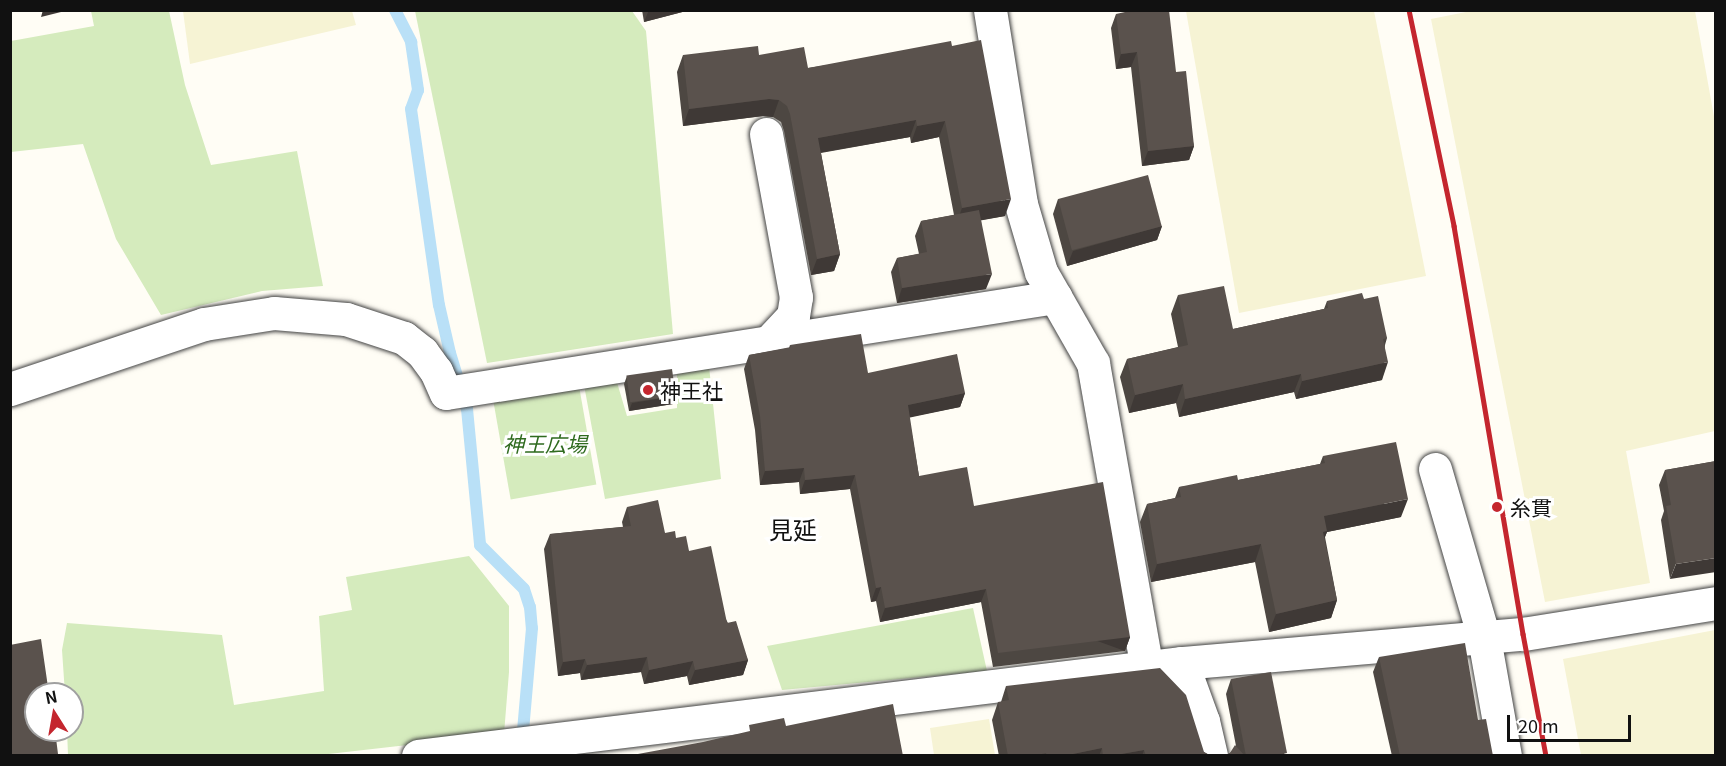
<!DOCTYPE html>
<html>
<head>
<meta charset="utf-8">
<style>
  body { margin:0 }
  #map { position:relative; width:1726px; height:766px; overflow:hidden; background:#fffdf5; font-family:Georgia,"Noto Sans JP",serif }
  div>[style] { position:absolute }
  .farmland>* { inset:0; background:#f6f3d4 }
  .green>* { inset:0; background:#d5ebbd; transform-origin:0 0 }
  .stream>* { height:12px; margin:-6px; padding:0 6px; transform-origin:6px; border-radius:6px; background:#b9e0f7 }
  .roads { filter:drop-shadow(0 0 2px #444) drop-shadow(0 0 2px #444) }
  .minor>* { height:33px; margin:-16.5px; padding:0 16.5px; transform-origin:16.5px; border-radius:16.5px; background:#fff }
  .rail>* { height:4.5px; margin:-2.25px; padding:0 2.25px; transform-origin:2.25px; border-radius:2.25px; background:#c4262e }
  .wall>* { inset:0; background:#4d4742 }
  .shaded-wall>* { inset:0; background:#3f3936; transform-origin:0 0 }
  .building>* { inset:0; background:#5a524d; transform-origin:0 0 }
  .dots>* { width:16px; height:16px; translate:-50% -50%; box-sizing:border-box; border:3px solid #fff; border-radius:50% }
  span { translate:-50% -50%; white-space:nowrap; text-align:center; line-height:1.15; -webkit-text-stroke:6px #fff; paint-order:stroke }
  .poi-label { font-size:21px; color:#111 }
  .left { translate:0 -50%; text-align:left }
  .park-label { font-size:21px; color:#2f6b1f; font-style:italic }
  .quarter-label { font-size:24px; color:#111 }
  .frame { position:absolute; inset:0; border:12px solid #111; pointer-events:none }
  .north { position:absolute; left:24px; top:682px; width:60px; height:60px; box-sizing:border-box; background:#fff; border:2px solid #a0a0a0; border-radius:50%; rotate:349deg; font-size:16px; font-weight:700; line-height:24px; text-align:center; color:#111 }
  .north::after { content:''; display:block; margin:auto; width:21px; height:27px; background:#c4262e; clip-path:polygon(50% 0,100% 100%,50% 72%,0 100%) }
  .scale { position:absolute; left:1507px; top:715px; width:124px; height:27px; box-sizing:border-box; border:3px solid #111; border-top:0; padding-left:8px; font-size:18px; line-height:21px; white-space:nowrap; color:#111; -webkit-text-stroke:4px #fff; paint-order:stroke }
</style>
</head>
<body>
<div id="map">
  <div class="farmland">
    <div style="clip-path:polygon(1476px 10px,1695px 11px,1715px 122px,1715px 431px,1626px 451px,1650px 583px,1545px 602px,1431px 19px)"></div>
    <div style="clip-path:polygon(183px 11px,352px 11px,356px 25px,190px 64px)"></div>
    <div style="clip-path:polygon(1186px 11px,1374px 11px,1426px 276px,1239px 313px)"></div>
    <div style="clip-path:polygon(1715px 630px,1715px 755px,1581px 755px,1563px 659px)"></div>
    <div style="clip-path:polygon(989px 719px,995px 755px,934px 755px,930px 728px)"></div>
  </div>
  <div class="green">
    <div style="clip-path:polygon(91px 11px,169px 11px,185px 85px,211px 165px,297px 151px,323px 286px,262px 291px,161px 315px,116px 239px,83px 144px,11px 152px,11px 41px,94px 26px)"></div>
    <div style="clip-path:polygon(415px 11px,632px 11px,646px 31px,673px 334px,487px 363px)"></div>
    <div style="clip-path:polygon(709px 366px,721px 479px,605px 499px,584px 385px,616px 379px,627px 416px,677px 408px,677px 370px)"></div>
    <div style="left:579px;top:386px;width:100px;height:87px;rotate:80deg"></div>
    <div style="clip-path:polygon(469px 556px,509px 606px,509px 672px,504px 734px,311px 756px,68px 755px,67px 730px,72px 730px,72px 694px,65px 694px,62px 650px,67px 623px,222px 635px,234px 705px,324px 691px,319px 616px,352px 610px,346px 577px)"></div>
    <div style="clip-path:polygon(973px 608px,987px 671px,782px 690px,767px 646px)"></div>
  </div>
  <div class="stream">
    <div style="left:395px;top:10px;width:36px;rotate:63deg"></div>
    <div style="left:411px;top:42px;width:49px;rotate:81.7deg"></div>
    <div style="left:418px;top:90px;width:20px;rotate:110deg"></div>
    <div style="left:411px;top:109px;width:198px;rotate:81.9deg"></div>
    <div style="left:439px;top:305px;width:49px;rotate:77.1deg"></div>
    <div style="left:450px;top:353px;width:59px;rotate:73.1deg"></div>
    <div style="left:467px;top:409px;width:137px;rotate:84.5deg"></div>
    <div style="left:480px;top:545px;width:62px;rotate:45deg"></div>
    <div style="left:524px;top:589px;width:19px;rotate:72deg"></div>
    <div style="left:530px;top:607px;width:21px;rotate:85deg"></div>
    <div style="left:532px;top:628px;width:102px;rotate:95deg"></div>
  </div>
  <div class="roads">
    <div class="minor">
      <div style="left:990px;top:10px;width:196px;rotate:80.9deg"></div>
      <div style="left:1021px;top:204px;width:71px;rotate:73.6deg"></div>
      <div style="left:1041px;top:272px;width:105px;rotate:60.3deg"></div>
      <div style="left:1093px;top:363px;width:310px;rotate:80deg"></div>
      <div style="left:766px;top:134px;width:166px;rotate:79.6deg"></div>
      <div style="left:796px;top:297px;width:19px;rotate:99deg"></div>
      <div style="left:793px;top:316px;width:37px;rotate:133deg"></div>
      <div style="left:10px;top:389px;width:205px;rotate:-18.5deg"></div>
      <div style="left:204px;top:324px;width:71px;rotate:-8.9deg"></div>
      <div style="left:274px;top:313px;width:72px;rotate:4.8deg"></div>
      <div style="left:346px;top:319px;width:61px;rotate:18.1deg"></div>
      <div style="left:404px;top:338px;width:23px;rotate:38deg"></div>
      <div style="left:422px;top:352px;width:24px;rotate:54deg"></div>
      <div style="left:436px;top:371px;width:24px;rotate:66deg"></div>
      <div style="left:446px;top:393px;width:617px;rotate:-8.96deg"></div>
      <div style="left:1435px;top:469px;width:176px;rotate:73.8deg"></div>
      <div style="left:1484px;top:638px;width:120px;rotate:79.9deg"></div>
      <div style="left:1182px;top:663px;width:62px;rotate:70.1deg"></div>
      <div style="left:1203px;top:721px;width:36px;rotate:77deg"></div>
      <div style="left:418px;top:756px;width:770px;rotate:-6.94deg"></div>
      <div style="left:1182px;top:663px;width:342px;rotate:-4.9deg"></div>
      <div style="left:1523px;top:634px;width:195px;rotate:-9.1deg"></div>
    </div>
  </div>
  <div class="rail">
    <div style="left:1409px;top:10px;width:221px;rotate:78.2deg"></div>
    <div style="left:1454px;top:226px;width:414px;rotate:80.4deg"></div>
    <div style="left:1523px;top:634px;width:124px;rotate:79.3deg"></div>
  </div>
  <div class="wall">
    <div style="clip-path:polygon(642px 10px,690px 10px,644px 22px)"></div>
    <div style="clip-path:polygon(1116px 14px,1176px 72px,1194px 146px,1189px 160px,1142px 166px,1131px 67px,1116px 69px,1111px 28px)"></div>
    <div style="clip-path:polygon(952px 46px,1005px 216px,981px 220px,986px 289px,897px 303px,891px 272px,897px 258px,919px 254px,915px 236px,921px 221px,954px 215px,939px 137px,911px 143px,910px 137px,821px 153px,840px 254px,834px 271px,811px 275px,784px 131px,781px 122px,773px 117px,763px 116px,683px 126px,677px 72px,683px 55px,759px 55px,808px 68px)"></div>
    <div style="clip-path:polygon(1058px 199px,1162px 226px,1157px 240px,1067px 266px,1053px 214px)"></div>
    <div style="clip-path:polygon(1178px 295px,1233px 329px,1324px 309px,1327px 301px,1364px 299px,1387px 338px,1385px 345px,1382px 380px,1296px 399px,1294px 392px,1179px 417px,1176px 403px,1129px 413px,1120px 377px,1127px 359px,1178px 347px,1171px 314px)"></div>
    <div style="clip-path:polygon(790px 345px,868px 373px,965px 393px,960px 407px,909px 417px,919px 476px,974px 506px,1130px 637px,1125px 651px,993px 667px,981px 602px,880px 622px,876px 601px,871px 602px,850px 489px,800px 494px,799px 482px,760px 485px,755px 430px,744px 369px,749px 355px,789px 348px)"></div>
    <div style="clip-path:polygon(627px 376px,676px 396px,673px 404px,629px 411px,624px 384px)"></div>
    <div style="clip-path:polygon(1323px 456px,1401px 517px,1327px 532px,1325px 537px,1337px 600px,1331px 618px,1269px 632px,1255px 562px,1151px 582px,1140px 522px,1147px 504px,1175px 498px,1179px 487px,1238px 480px,1320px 464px)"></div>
    <div style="clip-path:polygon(1716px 461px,1670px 579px,1661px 520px,1664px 511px,1659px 485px,1665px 470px)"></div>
    <div style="clip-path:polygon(627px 507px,665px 533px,676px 538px,689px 551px,748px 660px,743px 675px,689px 685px,687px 676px,644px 684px,641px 672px,581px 680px,580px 673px,558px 676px,544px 549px,550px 534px,623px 527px,622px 522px)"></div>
    <div style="clip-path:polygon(1379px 657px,1478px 720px,1493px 756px,1392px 756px,1373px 672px)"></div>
    <div style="clip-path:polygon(1231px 679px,1286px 756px,1224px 756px,1230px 753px,1236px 746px,1226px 694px)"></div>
    <div style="clip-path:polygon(1006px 686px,1204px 752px,1211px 756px,999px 756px,992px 720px,998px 702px,1001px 702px)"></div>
  </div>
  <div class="shaded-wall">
    <div style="clip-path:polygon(43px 10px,69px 10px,41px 17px)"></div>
    <div style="clip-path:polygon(649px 10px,690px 10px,644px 22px)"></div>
    <div style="clip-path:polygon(1137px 52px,1131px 67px,1116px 69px,1121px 54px)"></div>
    <div style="clip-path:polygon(769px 99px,779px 100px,773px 117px,763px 116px,683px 126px,689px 109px)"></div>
    <div style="clip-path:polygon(916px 120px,910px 137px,812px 154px,818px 138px)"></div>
    <div style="clip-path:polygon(945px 121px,939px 137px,911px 143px,917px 126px)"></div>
    <div style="clip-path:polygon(1194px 146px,1189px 160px,1142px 166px,1148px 151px)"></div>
    <div style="clip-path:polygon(1011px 199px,1005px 216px,956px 225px,962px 208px)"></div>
    <div style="clip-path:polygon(1162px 226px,1157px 240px,1067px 266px,1073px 251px)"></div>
    <div style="clip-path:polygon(840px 254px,834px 271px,811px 275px,817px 259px)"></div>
    <div style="clip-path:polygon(992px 274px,986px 289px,897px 303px,902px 288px)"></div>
    <div style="clip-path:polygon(1388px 362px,1382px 380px,1296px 399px,1302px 381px)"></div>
    <div style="clip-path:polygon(1301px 374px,1294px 392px,1179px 417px,1185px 399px)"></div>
    <div style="clip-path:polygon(1183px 384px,1176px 403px,1129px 413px,1135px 395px)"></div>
    <div style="clip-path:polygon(965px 393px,960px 407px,903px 419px,908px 405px)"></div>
    <div style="clip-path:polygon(676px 396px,673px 404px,629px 411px,632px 403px)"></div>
    <div style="clip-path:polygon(804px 468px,799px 482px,760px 485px,765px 471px)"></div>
    <div style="clip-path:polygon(855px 475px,850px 489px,800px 494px,805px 480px)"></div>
    <div style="clip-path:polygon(1408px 499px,1401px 517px,1327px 532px,1320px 549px,1324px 516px)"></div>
    <div style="clip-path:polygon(1261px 544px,1255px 562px,1151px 582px,1157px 564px)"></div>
    <div style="clip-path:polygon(1716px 558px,1716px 572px,1670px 579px,1676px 564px)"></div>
    <div style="clip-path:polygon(881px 587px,876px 601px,871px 602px,876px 588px)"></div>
    <div style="clip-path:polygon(986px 589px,981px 602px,880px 622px,885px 608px)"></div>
    <div style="clip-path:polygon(1337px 600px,1331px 618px,1269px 632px,1276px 614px)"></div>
    <div style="left:1130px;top:637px;width:15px;height:133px;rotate:110deg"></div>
    <div style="clip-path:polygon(647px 657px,641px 672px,581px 680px,587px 665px)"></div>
    <div style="clip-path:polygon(585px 659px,580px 673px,558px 676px,563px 662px)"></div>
    <div style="clip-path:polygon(748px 660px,743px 675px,689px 685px,695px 670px)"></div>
    <div style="clip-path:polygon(693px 661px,687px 676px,644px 684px,649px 670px)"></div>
    <div style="clip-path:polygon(1102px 748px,1099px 756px,1063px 756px)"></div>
    <div style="clip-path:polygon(1144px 750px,1142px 756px,1110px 756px)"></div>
  </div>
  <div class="building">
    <div style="clip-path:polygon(1134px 10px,1169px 10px,1176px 72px,1186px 71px,1194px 146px,1148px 151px,1137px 52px,1121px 54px,1116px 14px)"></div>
    <div style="clip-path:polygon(981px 40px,1011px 199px,962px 208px,945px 121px,917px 126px,916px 120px,818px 138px,840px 254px,817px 259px,790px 114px,787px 106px,779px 100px,769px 99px,689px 109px,683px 55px,758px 46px,759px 55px,804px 47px,808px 68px,951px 41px,952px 46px)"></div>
    <div style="left:1148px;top:175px;width:53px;height:93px;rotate:75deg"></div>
    <div style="clip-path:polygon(979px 210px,992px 274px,902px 288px,897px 258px,927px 252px,921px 221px)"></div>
    <div style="clip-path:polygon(1224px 286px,1233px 329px,1328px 308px,1327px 301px,1362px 293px,1364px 299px,1378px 296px,1387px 338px,1383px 339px,1388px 362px,1302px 381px,1301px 374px,1185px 399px,1183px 384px,1135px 395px,1127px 359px,1188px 345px,1178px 295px)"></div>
    <div style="clip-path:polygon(861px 334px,868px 373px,957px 354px,965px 393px,908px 405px,919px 476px,967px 467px,974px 506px,1103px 482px,1130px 637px,998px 653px,986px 589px,885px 608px,881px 587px,876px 588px,855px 475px,805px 480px,804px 468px,765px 471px,760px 416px,749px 355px,791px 347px,790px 345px)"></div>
    <div style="left:672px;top:369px;width:27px;height:46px;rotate:82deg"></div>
    <div style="clip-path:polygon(1396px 442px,1408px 499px,1324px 516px,1327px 531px,1323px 532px,1337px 600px,1276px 614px,1261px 544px,1157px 564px,1147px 504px,1181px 497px,1179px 487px,1237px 475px,1238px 480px,1325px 463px,1323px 456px)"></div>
    <div style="clip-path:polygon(1716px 461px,1716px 558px,1676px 564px,1666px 506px,1671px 505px,1665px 470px)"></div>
    <div style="clip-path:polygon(658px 500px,665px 533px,675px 531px,676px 538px,686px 536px,689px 551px,711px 546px,727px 623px,736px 621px,748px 660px,695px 670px,693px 661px,649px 670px,647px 657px,587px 665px,585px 659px,563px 662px,550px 534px,631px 526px,627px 507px)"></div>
    <div style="clip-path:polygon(41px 639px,49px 694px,36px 694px,36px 730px,55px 730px,58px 754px,48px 756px,10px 756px,10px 645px)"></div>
    <div style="clip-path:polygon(1465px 643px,1478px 720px,1486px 719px,1493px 756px,1400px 756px,1379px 657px)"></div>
    <div style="clip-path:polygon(1160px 668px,1186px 695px,1204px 752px,1211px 756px,1146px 756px,1144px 750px,1110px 756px,1103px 756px,1102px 748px,1063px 756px,1047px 756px,1046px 753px,1033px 756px,1008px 756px,998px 702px,1009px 700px,1006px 686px)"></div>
    <div style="clip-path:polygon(1271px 672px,1287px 753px,1274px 756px,1246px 756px,1231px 679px)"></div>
    <div style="clip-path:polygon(893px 704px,903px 756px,627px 756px,703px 742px,750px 731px,749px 725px,784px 718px,786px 726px)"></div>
    <div style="clip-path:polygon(1235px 745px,1245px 756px,1224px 756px,1230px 753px)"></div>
  </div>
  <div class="dots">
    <div style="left:648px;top:390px;background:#c4262e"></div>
    <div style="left:1497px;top:507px;background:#c4262e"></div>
  </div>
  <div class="poi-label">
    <span class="left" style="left:660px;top:390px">神王社</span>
    <span class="left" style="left:1510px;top:507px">糸貫</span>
  </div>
  <div class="park-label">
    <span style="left:545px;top:443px">神王広場</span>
  </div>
  <div class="quarter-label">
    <span style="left:793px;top:529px">見延</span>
  </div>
  <div class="frame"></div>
  <div class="north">N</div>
  <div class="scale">20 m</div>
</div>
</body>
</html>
